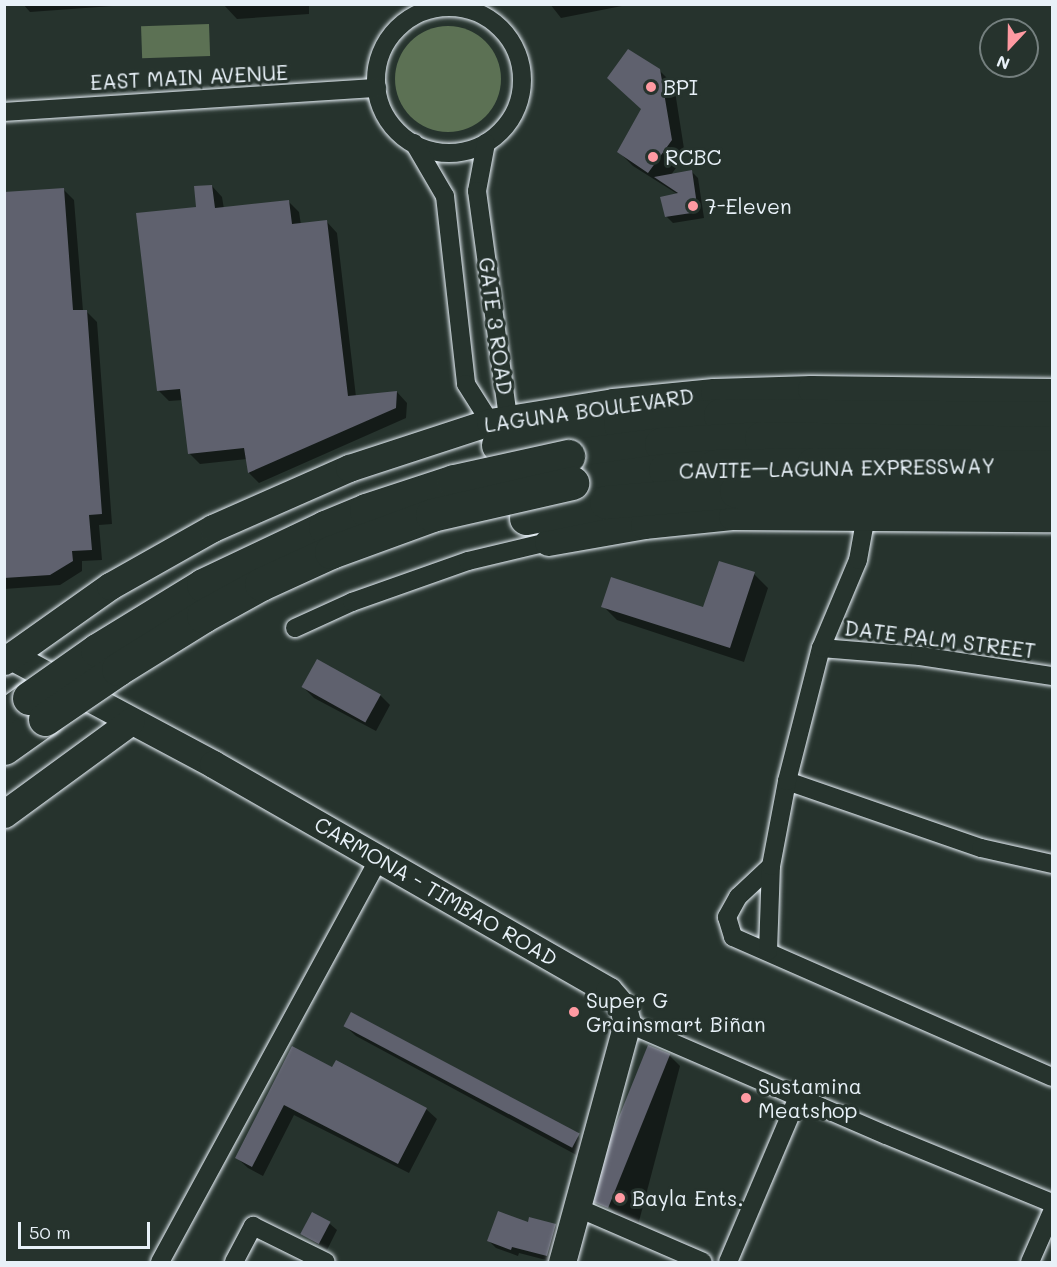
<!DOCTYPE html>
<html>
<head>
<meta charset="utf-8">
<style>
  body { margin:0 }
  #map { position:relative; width:1057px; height:1267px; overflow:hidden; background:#26332d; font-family:Mali,sans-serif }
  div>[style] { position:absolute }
  .green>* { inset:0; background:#5c7154; transform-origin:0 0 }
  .round { border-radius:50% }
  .shadow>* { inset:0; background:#0007 }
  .building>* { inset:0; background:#5f616e; transform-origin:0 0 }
  .roads { filter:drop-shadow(0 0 2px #e8f1f8) drop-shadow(0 0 2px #e8f1f8) }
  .minor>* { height:18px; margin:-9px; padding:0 9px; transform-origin:9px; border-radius:9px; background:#26332d }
  .minor>.ring { margin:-9px; padding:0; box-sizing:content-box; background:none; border:18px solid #26332d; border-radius:50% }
  .secondary>* { height:27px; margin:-13.5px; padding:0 13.5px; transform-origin:13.5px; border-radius:13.5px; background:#26332d }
  .motorway>* { height:33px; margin:-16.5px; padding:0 16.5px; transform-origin:16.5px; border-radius:16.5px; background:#26332d }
  .bridges { filter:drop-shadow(0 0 2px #e8f1f8) drop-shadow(0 0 2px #e8f1f8) }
  .motorway-bridge>* { height:33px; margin:-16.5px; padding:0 16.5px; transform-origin:16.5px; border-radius:16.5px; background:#26332d }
  .dots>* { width:16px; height:16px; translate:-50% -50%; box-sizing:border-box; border:3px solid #26332d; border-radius:50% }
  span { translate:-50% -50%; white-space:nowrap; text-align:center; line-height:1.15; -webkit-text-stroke:6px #26332d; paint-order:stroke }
  .street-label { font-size:21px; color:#e8f1f8 }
  .poi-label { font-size:21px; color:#e8f1f8 }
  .left { translate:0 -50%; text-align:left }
  .frame { position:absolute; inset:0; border:6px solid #e8f1f8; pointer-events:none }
  .north { position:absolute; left:979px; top:18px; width:60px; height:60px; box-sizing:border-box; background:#26332d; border:2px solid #747f7e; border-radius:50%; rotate:202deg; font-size:16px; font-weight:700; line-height:24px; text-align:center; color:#e8f1f8 }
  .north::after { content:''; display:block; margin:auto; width:21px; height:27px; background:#ff9aa2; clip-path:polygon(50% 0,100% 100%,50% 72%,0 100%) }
  .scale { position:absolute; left:18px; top:1222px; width:132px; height:27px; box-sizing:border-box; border:3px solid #e8f1f8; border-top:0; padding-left:8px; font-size:18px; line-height:21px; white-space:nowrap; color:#e8f1f8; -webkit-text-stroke:4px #26332d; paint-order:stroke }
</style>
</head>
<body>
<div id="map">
  <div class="green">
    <div style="left:209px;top:24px;width:32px;height:68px;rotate:88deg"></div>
    <div class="round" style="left:395px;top:26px;width:106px;height:106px"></div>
  </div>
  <div class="shadow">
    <div style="clip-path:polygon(23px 4px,140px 4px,30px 12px)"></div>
    <div style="clip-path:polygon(223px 4px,309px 4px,309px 14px,237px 19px)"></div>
    <div style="clip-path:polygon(550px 4px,632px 4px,561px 18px)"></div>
    <div style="clip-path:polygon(659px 70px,674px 85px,685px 155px,671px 175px,691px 171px,698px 178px,704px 218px,673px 223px,666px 216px,679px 195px,633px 166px,619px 152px,643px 110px)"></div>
    <div style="clip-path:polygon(212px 186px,222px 197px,224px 209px,289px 202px,299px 212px,301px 225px,327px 222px,337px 233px,356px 397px,397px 392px,407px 403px,406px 418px,259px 483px,249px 473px,247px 459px,200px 464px,189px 453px,183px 400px,169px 401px,159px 391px,198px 208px)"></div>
    <div style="clip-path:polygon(64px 190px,74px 200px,83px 311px,86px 311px,97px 322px,112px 524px,99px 525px,102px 560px,82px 561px,82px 571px,60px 585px,4px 589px,4px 194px)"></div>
    <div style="clip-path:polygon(754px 574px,768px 588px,744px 662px,617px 620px,603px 606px,704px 609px)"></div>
    <div style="clip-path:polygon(303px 687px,380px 695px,390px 705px,376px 731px,314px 698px)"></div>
    <div style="clip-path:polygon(345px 1026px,578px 1136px,588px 1147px,582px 1158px,356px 1036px)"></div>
    <div style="clip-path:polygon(293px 1048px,333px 1069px,426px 1109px,437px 1119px,409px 1173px,294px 1115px,263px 1176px,248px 1168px,237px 1158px)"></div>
    <div style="clip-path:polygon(669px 1055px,680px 1066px,638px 1225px,618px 1216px,607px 1205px)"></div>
    <div style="clip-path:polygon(330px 1224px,337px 1230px,327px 1250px,302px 1234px)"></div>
    <div style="clip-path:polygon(529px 1224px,555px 1226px,562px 1233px,554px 1262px,519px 1253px,518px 1256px,496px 1248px,489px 1241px)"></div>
  </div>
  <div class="building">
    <div style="clip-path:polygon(628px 49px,660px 69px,672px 140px,648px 173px,617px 152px,641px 109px,607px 78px)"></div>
    <div style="clip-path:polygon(692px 170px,698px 212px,665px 217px,660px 197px,678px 193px,654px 177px)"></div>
    <div style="clip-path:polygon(212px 185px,215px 208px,289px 200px,292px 224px,327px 220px,348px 396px,397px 391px,396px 408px,248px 473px,244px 448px,188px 454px,180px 389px,157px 391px,136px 213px,196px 207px,194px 186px)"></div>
    <div style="clip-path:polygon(64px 188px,73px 310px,87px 310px,102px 514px,89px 515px,92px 550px,72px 551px,73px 561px,50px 575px,4px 578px,4px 192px)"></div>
    <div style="clip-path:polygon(719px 561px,755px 572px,730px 648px,601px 607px,611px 577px,703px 607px)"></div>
    <div style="left:317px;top:659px;width:73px;height:32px;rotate:29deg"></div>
    <div style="left:351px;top:1012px;width:259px;height:16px;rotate:28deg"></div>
    <div style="left:648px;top:1045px;width:24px;height:166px;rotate:22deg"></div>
    <div style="clip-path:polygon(292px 1046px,332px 1067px,336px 1060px,427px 1108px,398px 1164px,284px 1105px,252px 1167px,235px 1158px)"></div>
    <div style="clip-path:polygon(498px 1211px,528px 1222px,529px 1217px,556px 1224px,547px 1256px,512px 1247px,511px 1250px,487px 1241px)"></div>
    <div style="left:312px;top:1212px;width:21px;height:25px;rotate:28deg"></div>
  </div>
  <div class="roads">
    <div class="minor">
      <div class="ring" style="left:376px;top:7px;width:128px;height:128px"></div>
      <div style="left:4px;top:112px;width:374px;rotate:-3.7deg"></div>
      <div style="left:414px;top:143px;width:61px;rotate:59.7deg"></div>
      <div style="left:445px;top:196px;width:189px;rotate:83.6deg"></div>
      <div style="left:466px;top:384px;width:45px;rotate:57.7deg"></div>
      <div style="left:486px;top:143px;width:49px;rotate:100.6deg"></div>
      <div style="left:477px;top:191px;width:229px;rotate:82.2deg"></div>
      <div style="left:295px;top:628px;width:63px;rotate:-24.5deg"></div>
      <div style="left:352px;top:602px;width:123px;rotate:-19.5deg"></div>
      <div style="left:468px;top:561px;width:82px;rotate:-13.4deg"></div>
      <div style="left:821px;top:648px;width:99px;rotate:4.6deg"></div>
      <div style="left:920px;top:656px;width:134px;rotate:8.6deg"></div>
      <div style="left:787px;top:781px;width:205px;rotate:19.1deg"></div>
      <div style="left:981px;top:848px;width:73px;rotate:12.7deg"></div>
      <div style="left:771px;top:866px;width:45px;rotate:136.8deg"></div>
      <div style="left:738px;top:897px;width:23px;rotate:119deg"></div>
      <div style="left:727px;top:917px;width:21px;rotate:73deg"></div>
      <div style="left:733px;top:937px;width:348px;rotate:23.7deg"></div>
      <div style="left:768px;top:951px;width:85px;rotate:-88deg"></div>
      <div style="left:771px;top:866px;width:86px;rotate:-79.3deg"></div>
      <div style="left:787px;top:781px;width:137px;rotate:-75.7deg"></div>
      <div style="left:821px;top:648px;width:95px;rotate:-67.2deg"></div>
      <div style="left:858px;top:560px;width:45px;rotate:-79.7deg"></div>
      <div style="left:627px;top:1023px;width:282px;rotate:23.4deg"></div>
      <div style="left:886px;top:1135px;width:179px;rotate:22.3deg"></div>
      <div style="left:576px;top:1207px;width:138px;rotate:23.4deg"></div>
      <div style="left:160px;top:1262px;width:460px;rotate:-61.5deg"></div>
      <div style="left:234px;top:1262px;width:41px;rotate:-62.2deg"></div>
      <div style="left:253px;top:1226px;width:81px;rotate:26.3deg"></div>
      <div style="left:728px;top:1262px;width:179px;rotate:-67deg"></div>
      <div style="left:1030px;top:1262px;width:55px;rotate:-66.3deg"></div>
    </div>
    <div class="secondary">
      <div style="left:548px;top:542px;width:97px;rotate:-10deg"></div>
      <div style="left:644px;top:525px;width:88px;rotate:-5.8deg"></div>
      <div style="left:732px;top:516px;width:320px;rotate:0.4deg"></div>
      <div style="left:11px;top:656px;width:229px;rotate:28.1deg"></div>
      <div style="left:213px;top:764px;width:456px;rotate:29.8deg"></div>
      <div style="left:609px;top:991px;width:21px;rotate:49deg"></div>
      <div style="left:623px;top:1007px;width:16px;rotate:76deg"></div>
      <div style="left:627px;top:1023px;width:248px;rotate:105.2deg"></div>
      <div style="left:4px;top:661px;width:130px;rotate:-35.3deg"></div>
      <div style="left:110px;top:586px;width:118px;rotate:-29.4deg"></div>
      <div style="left:213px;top:528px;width:149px;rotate:-23.8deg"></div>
      <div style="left:349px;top:468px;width:148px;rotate:-18.1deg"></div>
      <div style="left:490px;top:422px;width:125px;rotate:-9.2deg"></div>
      <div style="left:613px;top:402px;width:101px;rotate:-5.7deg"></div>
      <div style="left:714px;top:392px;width:97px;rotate:-1.8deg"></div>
      <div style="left:811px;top:389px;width:241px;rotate:0.7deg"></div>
      <div style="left:4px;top:814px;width:157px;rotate:-36.2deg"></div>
    </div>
    <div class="motorway">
      <div style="left:498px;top:445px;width:124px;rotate:-9.8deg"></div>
      <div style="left:620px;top:424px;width:100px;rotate:-5.1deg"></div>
      <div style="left:720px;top:415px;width:332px;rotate:0.5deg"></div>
      <div style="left:568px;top:456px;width:94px;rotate:-7.4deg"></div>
      <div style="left:661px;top:444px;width:100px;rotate:-3.4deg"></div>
      <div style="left:761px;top:438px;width:291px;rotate:1deg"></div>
      <div style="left:572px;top:483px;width:94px;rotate:-8deg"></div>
      <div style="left:665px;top:470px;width:50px;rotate:-4.6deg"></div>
      <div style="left:715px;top:466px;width:98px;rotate:-1.2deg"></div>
      <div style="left:813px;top:464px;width:239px;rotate:0.7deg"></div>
      <div style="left:526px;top:518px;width:82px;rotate:-11.3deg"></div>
      <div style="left:606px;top:502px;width:130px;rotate:-4.8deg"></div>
      <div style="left:736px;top:491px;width:316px"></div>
      <div style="left:4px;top:716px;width:31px;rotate:-36deg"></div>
      <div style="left:4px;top:748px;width:50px;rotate:-35.3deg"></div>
    </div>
  </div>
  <div class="bridges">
    <div class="motorway-bridge">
      <div style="left:29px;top:698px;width:83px;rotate:-35.2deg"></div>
      <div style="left:97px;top:650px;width:124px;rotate:-31.5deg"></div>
      <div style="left:203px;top:585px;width:135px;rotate:-25.4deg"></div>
      <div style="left:325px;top:527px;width:44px;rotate:-22.5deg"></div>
      <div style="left:366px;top:510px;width:93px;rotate:-18.2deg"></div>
      <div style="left:454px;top:481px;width:117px;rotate:-12.4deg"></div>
      <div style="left:45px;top:719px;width:88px;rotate:-34.4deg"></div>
      <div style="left:118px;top:669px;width:100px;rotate:-31.9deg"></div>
      <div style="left:203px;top:616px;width:66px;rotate:-28.9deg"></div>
      <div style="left:261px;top:584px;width:77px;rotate:-24.6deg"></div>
      <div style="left:331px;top:552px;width:108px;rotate:-20.1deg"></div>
      <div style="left:432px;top:515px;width:144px;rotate:-12.9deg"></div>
    </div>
  </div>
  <div class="dots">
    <div style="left:651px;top:87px;background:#ff9aa2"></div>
    <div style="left:653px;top:157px;background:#ff9aa2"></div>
    <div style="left:693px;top:206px;background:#ff9aa2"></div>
    <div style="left:574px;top:1012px;background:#ff9aa2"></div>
    <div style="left:746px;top:1098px;background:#ff9aa2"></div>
    <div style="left:620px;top:1198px;background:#ff9aa2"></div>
  </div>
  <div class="street-label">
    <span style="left:189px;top:77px;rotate:-3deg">EAST MAIN AVENUE</span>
    <span style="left:496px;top:326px;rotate:82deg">GATE 3 ROAD</span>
    <span style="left:589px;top:410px;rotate:-8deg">LAGUNA BOULEVARD</span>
    <span style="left:837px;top:468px;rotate:-1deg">CAVITE–LAGUNA EXPRESSWAY</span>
    <span style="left:940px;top:639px;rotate:7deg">DATE PALM STREET</span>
    <span style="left:436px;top:891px;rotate:30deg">CARMONA - TIMBAO ROAD</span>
  </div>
  <div class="poi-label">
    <span class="left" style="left:663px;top:87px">BPI</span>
    <span class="left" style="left:665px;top:157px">RCBC</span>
    <span class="left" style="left:705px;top:206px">7-Eleven</span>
    <span class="left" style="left:586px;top:1012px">Super G<br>Grainsmart Biñan</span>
    <span class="left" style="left:758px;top:1098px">Sustamina<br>Meatshop</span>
    <span class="left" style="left:632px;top:1198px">Bayla Ents.</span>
  </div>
  <div class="frame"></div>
  <div class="north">N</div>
  <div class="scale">50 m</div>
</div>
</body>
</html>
